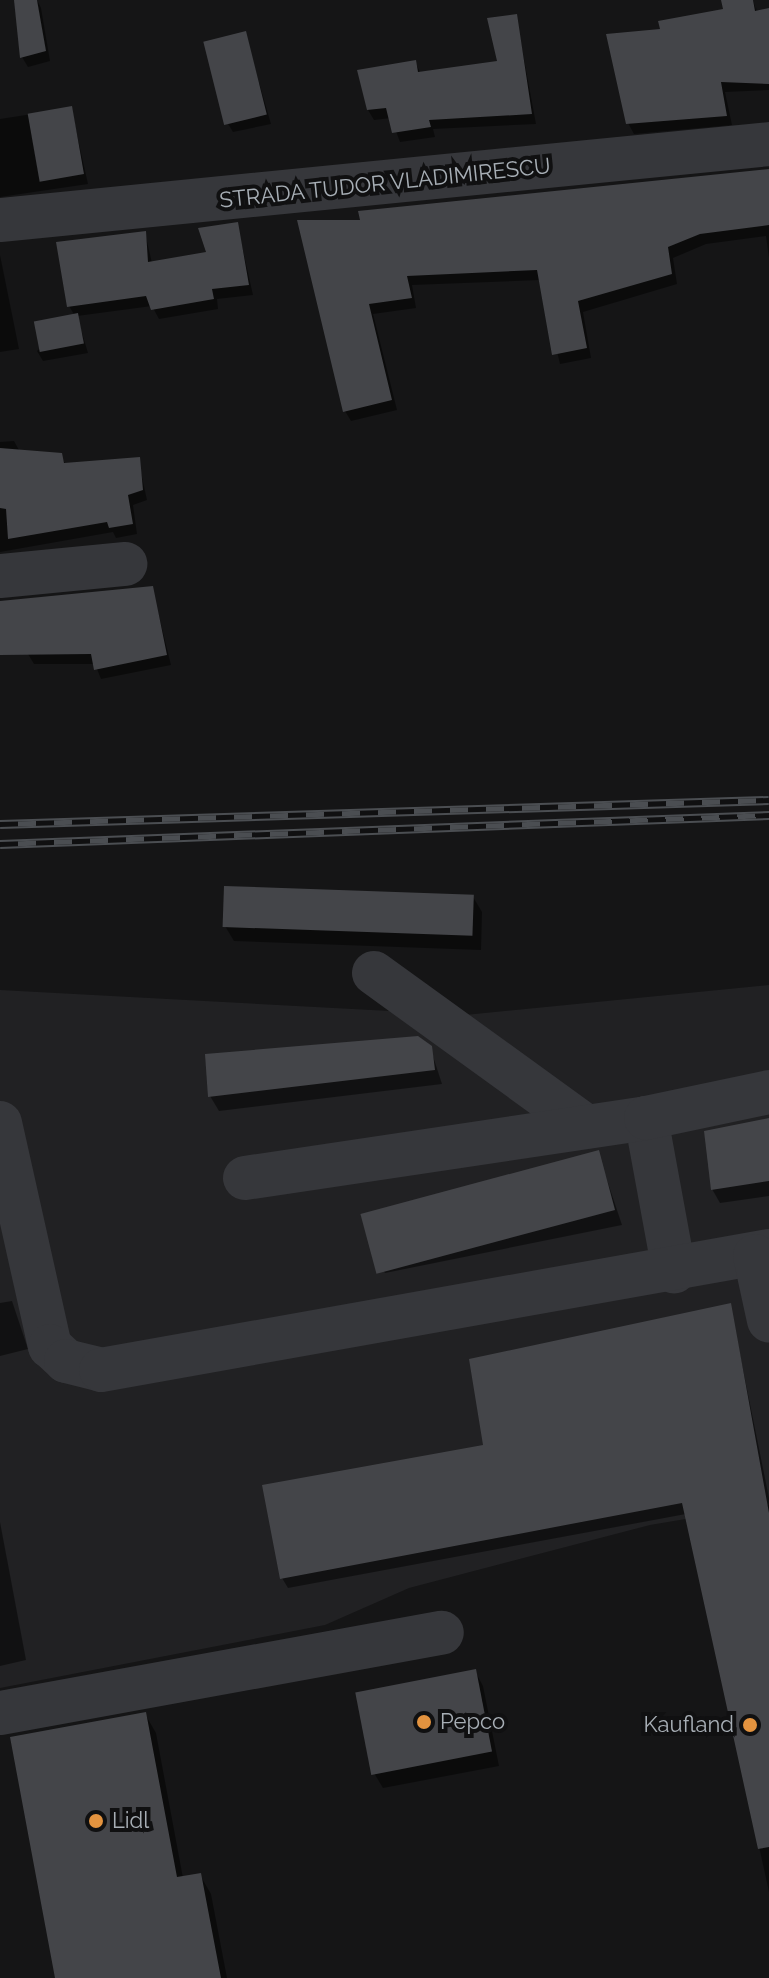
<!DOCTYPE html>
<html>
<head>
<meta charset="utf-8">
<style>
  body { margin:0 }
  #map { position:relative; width:769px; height:1978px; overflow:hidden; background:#151516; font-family:Raleway,sans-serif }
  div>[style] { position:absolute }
  .built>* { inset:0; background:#212123 }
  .shadow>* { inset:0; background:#0007 }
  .building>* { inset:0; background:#444549; transform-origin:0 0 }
  .minor>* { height:44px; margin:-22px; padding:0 22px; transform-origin:22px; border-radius:22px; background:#36373b }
  .rail>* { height:9px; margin-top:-4.5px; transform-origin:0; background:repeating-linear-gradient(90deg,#101011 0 18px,#4b4e52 0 36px); box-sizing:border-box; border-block:2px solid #4b4e52 }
  .dots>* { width:22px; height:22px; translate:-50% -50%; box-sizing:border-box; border:4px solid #101011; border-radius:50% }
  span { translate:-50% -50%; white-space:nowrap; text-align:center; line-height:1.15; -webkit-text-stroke:8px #101011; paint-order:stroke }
  .street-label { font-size:22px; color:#a7aeb5 }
  .poi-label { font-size:22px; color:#a7aeb5 }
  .left { translate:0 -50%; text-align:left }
  .right { translate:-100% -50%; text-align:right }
</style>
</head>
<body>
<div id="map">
  <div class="built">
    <div style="clip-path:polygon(769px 985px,769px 1505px,650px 1525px,409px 1588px,325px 1625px,0 1688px,0 990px,465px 1015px)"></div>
  </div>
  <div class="shadow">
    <div style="clip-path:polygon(16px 0,37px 0,41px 8px,50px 61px,28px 67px,22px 57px)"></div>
    <div style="clip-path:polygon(753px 0,759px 20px,756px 7px,758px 12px,769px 10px,769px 90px,725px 92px,732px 125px,634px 134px,628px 123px,662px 31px)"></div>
    <div style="clip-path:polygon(516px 16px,536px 124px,433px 129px,435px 137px,400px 142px,391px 118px,374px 120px,368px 110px,415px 62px,420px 72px,500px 63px)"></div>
    <div style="clip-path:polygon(245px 34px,271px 124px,233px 132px,227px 122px)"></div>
    <div style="clip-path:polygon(71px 108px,88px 184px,0 197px,0 119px)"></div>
    <div style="clip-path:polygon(769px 170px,769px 258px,766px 236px,706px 244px,673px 258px,677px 284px,583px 312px,591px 358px,560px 364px,540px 280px,412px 285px,416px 308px,373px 314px,397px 410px,351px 421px,345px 411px,362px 222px)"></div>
    <div style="clip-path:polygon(237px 224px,253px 295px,217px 299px,218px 309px,159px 319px,152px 306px,77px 316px,88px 353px,43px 361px,37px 351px,75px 316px,69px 306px,145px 233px,152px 263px,208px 254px)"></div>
    <div style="clip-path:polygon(0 255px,19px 349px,0 352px)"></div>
    <div style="clip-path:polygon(14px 441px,20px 452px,60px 455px,66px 465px,138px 459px,147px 500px,133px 505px,137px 534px,116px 538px,113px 532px,0 552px,0 442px)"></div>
    <div style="clip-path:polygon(152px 588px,171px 665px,101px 679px,95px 664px,34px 664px,28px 654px)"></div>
    <div style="clip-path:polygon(473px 897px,482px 912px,481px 950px,234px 941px,225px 926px)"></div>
    <div style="clip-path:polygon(430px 1047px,442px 1084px,219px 1111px,210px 1096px)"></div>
    <div style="clip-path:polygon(769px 1118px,769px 1196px,720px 1203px,712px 1189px)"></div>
    <div style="clip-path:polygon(598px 1153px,622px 1225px,385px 1273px,376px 1258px)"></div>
    <div style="clip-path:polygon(12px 1301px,28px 1349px,0 1356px,0 1303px)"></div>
    <div style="clip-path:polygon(730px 1305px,769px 1498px,769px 1892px,686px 1514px,288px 1588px,282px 1578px,485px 1446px)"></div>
    <div style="clip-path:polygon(0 1522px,26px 1660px,0 1666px)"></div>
    <div style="clip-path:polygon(475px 1671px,483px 1686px,499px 1766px,383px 1788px,374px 1773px)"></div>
    <div style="clip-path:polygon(145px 1714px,156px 1733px,183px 1878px,200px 1875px,211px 1894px,227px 1978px,57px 1978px)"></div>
  </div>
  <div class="building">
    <div style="clip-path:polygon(14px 0,37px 0,46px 51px,20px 58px)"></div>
    <div style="clip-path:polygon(721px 0,753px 0,755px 11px,769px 8px,769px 84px,721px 82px,727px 116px,626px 124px,606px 34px,660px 29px,658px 21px,723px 9px)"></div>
    <div style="clip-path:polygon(517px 14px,532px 114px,429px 120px,431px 127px,392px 133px,386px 108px,367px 110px,357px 70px,416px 60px,418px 72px,497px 61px,487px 18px)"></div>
    <div style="left:246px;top:31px;width:86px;height:44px;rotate:76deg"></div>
    <div style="left:72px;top:106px;width:69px;height:45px;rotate:80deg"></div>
    <div style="clip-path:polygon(769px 169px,769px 225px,700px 234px,668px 247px,672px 274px,578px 301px,587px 348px,552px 355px,537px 270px,407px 276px,412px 298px,369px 304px,392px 400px,343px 412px,297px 220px,360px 220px,358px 211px)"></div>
    <div style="clip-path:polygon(238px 222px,249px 285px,212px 289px,214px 299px,151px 310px,146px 296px,67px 307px,56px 242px,146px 231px,148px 262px,206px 252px,198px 228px)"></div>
    <div style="left:78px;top:313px;width:31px;height:45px;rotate:79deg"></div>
    <div style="clip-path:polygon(0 448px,62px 453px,64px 463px,140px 457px,143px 490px,128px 495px,133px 524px,109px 528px,107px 522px,8px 539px,6px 509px,0 508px)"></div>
    <div style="clip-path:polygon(153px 586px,167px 655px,94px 670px,91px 654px,0 655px,0 601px)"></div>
    <div style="left:224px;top:886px;width:250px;height:41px;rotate:2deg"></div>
    <div style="clip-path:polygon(418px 1036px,432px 1046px,435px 1070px,208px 1097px,205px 1054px)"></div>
    <div style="clip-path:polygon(769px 1118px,769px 1181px,711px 1190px,704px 1131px)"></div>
    <div style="left:599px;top:1150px;width:62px;height:247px;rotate:75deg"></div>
    <div style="clip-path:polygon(731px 1303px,769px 1513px,769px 1847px,758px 1849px,682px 1503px,280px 1579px,262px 1485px,483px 1445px,469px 1359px)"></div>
    <div style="left:476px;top:1669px;width:84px;height:123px;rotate:79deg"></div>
    <div style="clip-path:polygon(146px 1712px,177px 1877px,201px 1873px,221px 1978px,55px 1978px,10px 1737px)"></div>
  </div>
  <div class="minor">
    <div style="left:0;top:220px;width:773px;rotate:-5.64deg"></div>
    <div style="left:0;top:576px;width:126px;rotate:-5.5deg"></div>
    <div style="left:374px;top:973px;width:261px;rotate:35.9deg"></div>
    <div style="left:646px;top:1118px;width:156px;rotate:79.6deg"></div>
    <div style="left:0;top:1123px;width:229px;rotate:77.4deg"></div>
    <div style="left:50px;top:1346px;width:22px;rotate:43deg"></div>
    <div style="left:66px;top:1361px;width:36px;rotate:14deg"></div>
    <div style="left:101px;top:1370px;width:679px;rotate:-10.1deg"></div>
    <div style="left:245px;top:1178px;width:405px;rotate:-8.5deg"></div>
    <div style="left:646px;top:1118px;width:126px;rotate:-11.9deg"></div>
    <div style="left:755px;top:1256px;width:66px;rotate:77.7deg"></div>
    <div style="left:0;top:1713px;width:449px;rotate:-10.3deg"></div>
  </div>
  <div class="rail">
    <div style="left:0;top:824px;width:769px;rotate:-1.79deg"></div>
    <div style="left:0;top:844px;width:770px;rotate:-2.16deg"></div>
  </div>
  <div class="dots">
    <div style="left:424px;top:1722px;background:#e3933f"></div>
    <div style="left:750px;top:1725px;background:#e3933f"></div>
    <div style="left:96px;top:1821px;background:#e3933f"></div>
  </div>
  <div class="street-label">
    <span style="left:385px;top:183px;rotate:-6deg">STRADA TUDOR VLADIMIRESCU</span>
  </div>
  <div class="poi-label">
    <span class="left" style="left:440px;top:1722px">Pepco</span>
    <span class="right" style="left:734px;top:1725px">Kaufland</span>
    <span class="left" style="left:112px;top:1821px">Lidl</span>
  </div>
</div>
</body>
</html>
